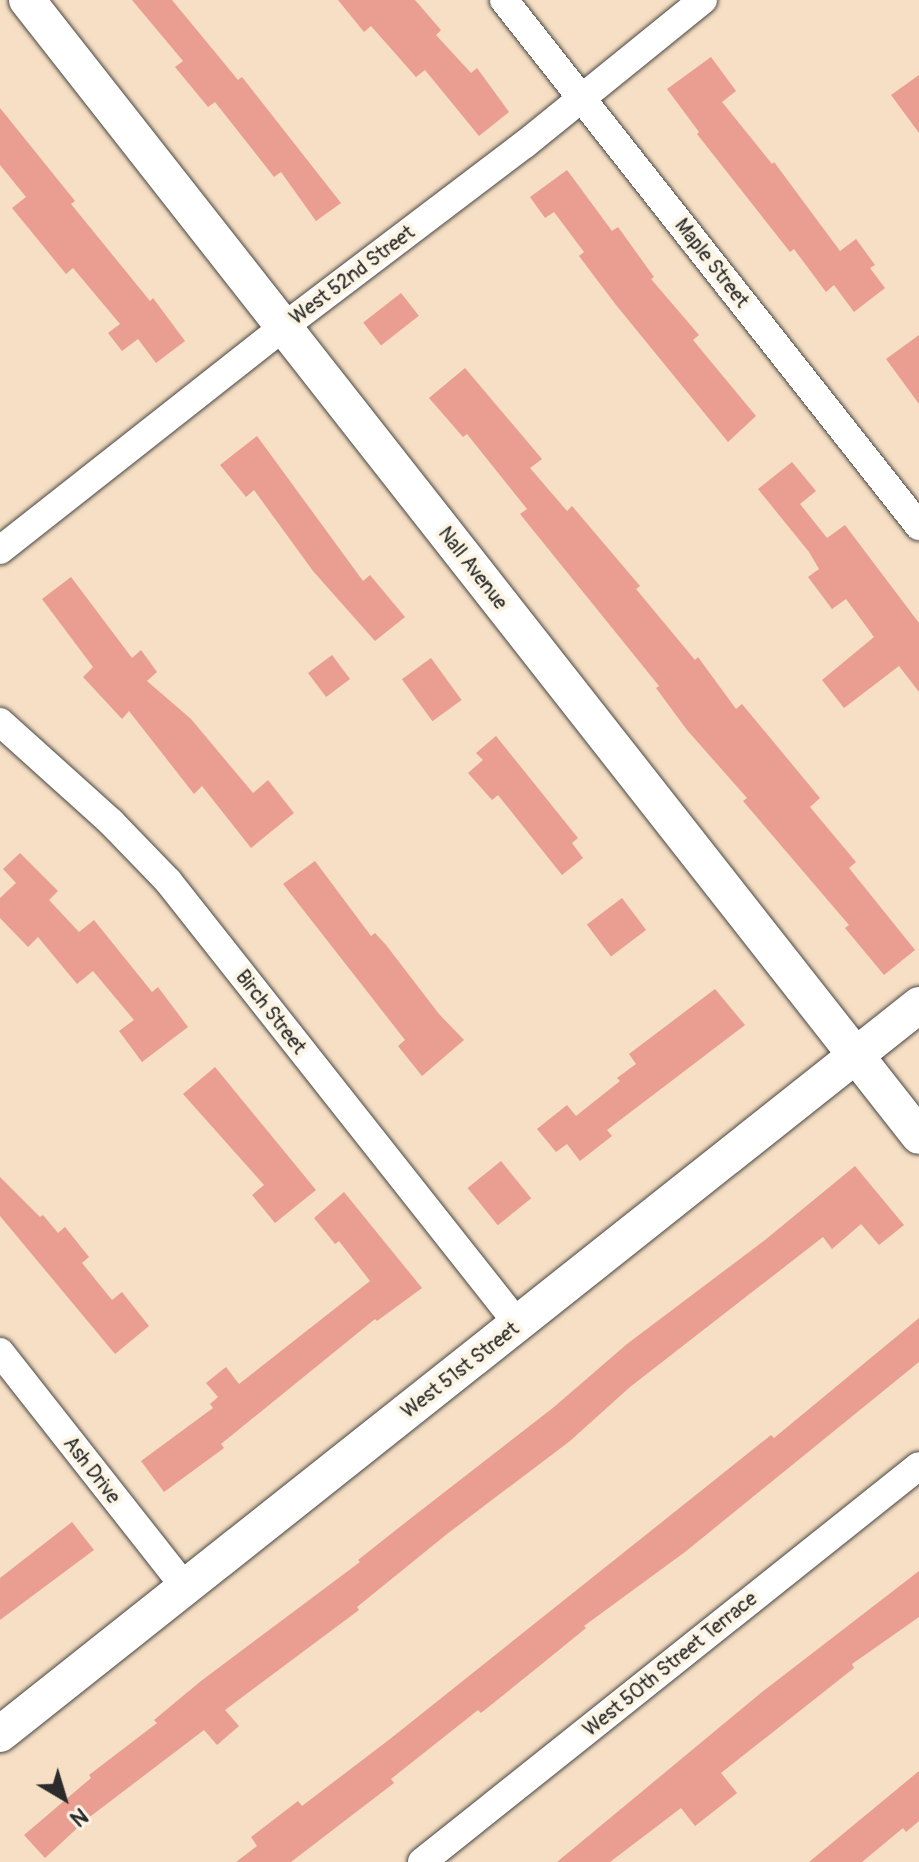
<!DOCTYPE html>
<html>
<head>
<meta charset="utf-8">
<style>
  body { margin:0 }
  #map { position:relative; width:919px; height:1862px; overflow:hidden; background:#f6dfc4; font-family:Pangolin,sans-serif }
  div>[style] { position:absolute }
  .building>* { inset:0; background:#e99e91; transform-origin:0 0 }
  .roads { filter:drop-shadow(0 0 2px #494642) drop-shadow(0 0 2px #494642) }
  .minor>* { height:28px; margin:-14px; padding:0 14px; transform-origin:14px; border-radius:14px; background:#fff }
  .tertiary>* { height:36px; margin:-18px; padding:0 18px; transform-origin:18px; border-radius:18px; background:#fff }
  span { translate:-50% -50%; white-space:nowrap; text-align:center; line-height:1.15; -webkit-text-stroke:8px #fcf5e5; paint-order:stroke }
  .street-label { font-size:20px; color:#2b2b2b }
  .north { position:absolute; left:24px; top:1758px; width:80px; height:80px; -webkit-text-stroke:6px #fcf5e5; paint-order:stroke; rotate:142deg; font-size:22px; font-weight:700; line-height:32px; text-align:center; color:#2b2b2b }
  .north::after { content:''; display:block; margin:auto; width:28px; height:36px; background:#2b2b2b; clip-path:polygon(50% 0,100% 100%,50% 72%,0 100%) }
</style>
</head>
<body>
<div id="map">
  <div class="building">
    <div style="clip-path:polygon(132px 0,172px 0,238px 80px,242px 77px,341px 203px,316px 221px,281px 172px,274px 177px,215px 102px,208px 107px,175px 67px,183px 61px)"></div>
    <div style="clip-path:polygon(338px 0,415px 0,441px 30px,436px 35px,471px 73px,477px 68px,509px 112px,479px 136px,425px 70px,416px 77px,371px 26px,364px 32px)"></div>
    <div style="clip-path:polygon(711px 57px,736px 91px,722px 102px,772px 164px,774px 162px,840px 251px,856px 239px,875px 265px,870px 268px,885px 288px,854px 312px,834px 285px,826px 292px,794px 249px,790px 252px,697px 134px,699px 132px,667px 89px)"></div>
    <div style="clip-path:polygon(919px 75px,919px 133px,891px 95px)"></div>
    <div style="clip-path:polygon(0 108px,75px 201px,71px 204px,150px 301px,153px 298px,185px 341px,156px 363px,138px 339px,122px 351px,108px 333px,120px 324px,73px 268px,66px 274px,12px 208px,26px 197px,0 165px)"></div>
    <div style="clip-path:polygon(567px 170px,612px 231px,618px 227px,654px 277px,651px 279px,699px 335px,693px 340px,756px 416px,728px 442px,616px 305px,579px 256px,584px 252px,554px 212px,545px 218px,530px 197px)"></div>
    <div style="left:401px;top:293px;width:29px;height:48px;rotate:52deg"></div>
    <div style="clip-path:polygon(919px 335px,919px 404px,886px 359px)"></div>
    <div style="clip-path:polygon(465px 368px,542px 459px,530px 468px,567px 511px,572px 506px,640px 586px,636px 589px,695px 660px,698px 657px,736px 709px,742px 704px,820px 798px,810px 807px,856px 862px,849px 868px,915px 950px,884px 975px,845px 928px,849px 925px,743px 801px,747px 798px,687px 730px,656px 688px,659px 686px,520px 514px,527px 509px,467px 434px,463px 437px,429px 398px)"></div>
    <div style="clip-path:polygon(257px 436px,363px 581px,370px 575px,405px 617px,375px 641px,313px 571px,254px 490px,246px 497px,220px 465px)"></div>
    <div style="clip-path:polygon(792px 462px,816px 491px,800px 504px,827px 538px,845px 525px,919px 623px,919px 692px,899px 666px,844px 708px,822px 680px,874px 637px,846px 599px,832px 609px,808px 577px,819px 569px,809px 552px,758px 489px)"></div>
    <div style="clip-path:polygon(71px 577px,132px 658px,141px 650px,157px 672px,147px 681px,191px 719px,253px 793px,268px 780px,294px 813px,251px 848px,202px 786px,194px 794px,129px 711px,122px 719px,83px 677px,93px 667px,42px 599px)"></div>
    <div style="left:332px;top:655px;width:30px;height:30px;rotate:53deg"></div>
    <div style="left:431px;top:658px;width:52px;height:36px;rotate:54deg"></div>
    <div style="clip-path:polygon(496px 736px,578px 838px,572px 843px,583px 858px,562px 875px,498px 795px,492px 800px,468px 773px,483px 760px,476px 753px)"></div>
    <div style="clip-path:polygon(20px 853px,58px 891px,49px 900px,79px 932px,94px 920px,152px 992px,158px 987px,188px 1027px,142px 1062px,119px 1031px,134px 1020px,93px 971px,77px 984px,38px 937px,28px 947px,0 918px,0 898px,16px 883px,3px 869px)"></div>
    <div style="clip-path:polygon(315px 861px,371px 936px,375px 933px,386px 945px,439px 1014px,464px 1040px,422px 1076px,398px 1046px,405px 1040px,283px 884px)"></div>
    <div style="left:622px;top:898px;width:40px;height:44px;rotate:53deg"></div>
    <div style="clip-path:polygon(715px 989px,745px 1025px,607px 1130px,612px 1136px,580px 1161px,567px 1144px,556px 1152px,537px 1129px,567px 1105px,576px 1116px,620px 1081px,617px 1078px,636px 1064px,629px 1054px)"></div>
    <div style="clip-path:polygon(215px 1067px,316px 1190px,275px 1223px,252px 1195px,264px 1185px,183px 1094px)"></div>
    <div style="left:501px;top:1161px;width:48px;height:43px;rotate:51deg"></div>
    <div style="clip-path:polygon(855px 1166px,904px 1225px,879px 1245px,861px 1224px,832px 1249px,823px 1237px,630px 1387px,570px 1441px,447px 1534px,357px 1607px,359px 1610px,225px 1710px,239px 1726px,217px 1745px,204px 1730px,87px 1819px,45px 1858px,24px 1835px,91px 1778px,89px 1775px,157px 1723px,154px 1720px,201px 1681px,360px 1562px,358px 1560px,406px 1522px,554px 1407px,627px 1344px,765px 1240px)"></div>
    <div style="clip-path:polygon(0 1177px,40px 1217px,43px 1215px,58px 1233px,65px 1227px,89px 1257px,82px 1263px,112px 1300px,122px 1292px,149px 1326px,115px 1354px,0 1216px)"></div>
    <div style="clip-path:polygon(344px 1192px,422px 1288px,377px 1321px,375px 1319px,221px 1444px,224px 1448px,164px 1492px,141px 1461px,213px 1408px,210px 1404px,218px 1397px,206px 1383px,226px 1367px,239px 1384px,370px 1281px,339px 1241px,335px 1244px,314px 1218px)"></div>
    <div style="clip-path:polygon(919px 1318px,919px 1362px,685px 1552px,584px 1626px,586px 1628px,548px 1659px,481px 1713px,478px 1710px,391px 1779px,394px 1783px,291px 1862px,236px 1862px,257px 1846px,251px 1837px,298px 1801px,302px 1806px,390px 1739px,771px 1435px,774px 1438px)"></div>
    <div style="clip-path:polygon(72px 1522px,94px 1550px,0 1620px,0 1578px)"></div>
    <div style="clip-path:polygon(919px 1571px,919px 1617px,852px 1664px,854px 1668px,721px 1773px,737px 1793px,695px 1826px,681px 1808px,610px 1862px,557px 1862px,762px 1692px)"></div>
    <div style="clip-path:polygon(919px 1771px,919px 1821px,906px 1832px,903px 1828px,862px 1862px,809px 1862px)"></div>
  </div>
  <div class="roads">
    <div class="minor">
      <div style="left:504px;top:0;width:670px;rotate:51.73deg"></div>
      <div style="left:0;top:550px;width:362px;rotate:-38.2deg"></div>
      <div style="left:285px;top:326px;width:301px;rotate:-37.2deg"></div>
      <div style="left:525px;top:144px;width:229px;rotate:-39deg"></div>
      <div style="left:0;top:722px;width:149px;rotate:42deg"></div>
      <div style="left:111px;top:822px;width:82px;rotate:46deg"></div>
      <div style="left:168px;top:881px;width:565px;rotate:51.69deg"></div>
      <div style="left:0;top:1352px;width:299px;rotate:51.8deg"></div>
      <div style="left:422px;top:1862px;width:635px;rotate:-38.55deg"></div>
    </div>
    <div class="tertiary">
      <div style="left:27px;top:0;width:1444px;rotate:51.86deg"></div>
      <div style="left:0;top:1734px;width:1173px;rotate:-38.42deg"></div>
    </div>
  </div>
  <div class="street-label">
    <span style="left:712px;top:263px;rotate:52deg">Maple Street</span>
    <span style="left:352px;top:275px;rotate:-37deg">West 52nd Street</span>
    <span style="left:473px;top:568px;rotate:52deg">Nall Avenue</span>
    <span style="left:271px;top:1012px;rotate:52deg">Birch Street</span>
    <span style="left:460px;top:1370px;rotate:-38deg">West 51st Street</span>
    <span style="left:92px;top:1470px;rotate:52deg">Ash Drive</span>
    <span style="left:670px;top:1664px;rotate:-39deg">West 50th Street Terrace</span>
  </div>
  <div class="north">N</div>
</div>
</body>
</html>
